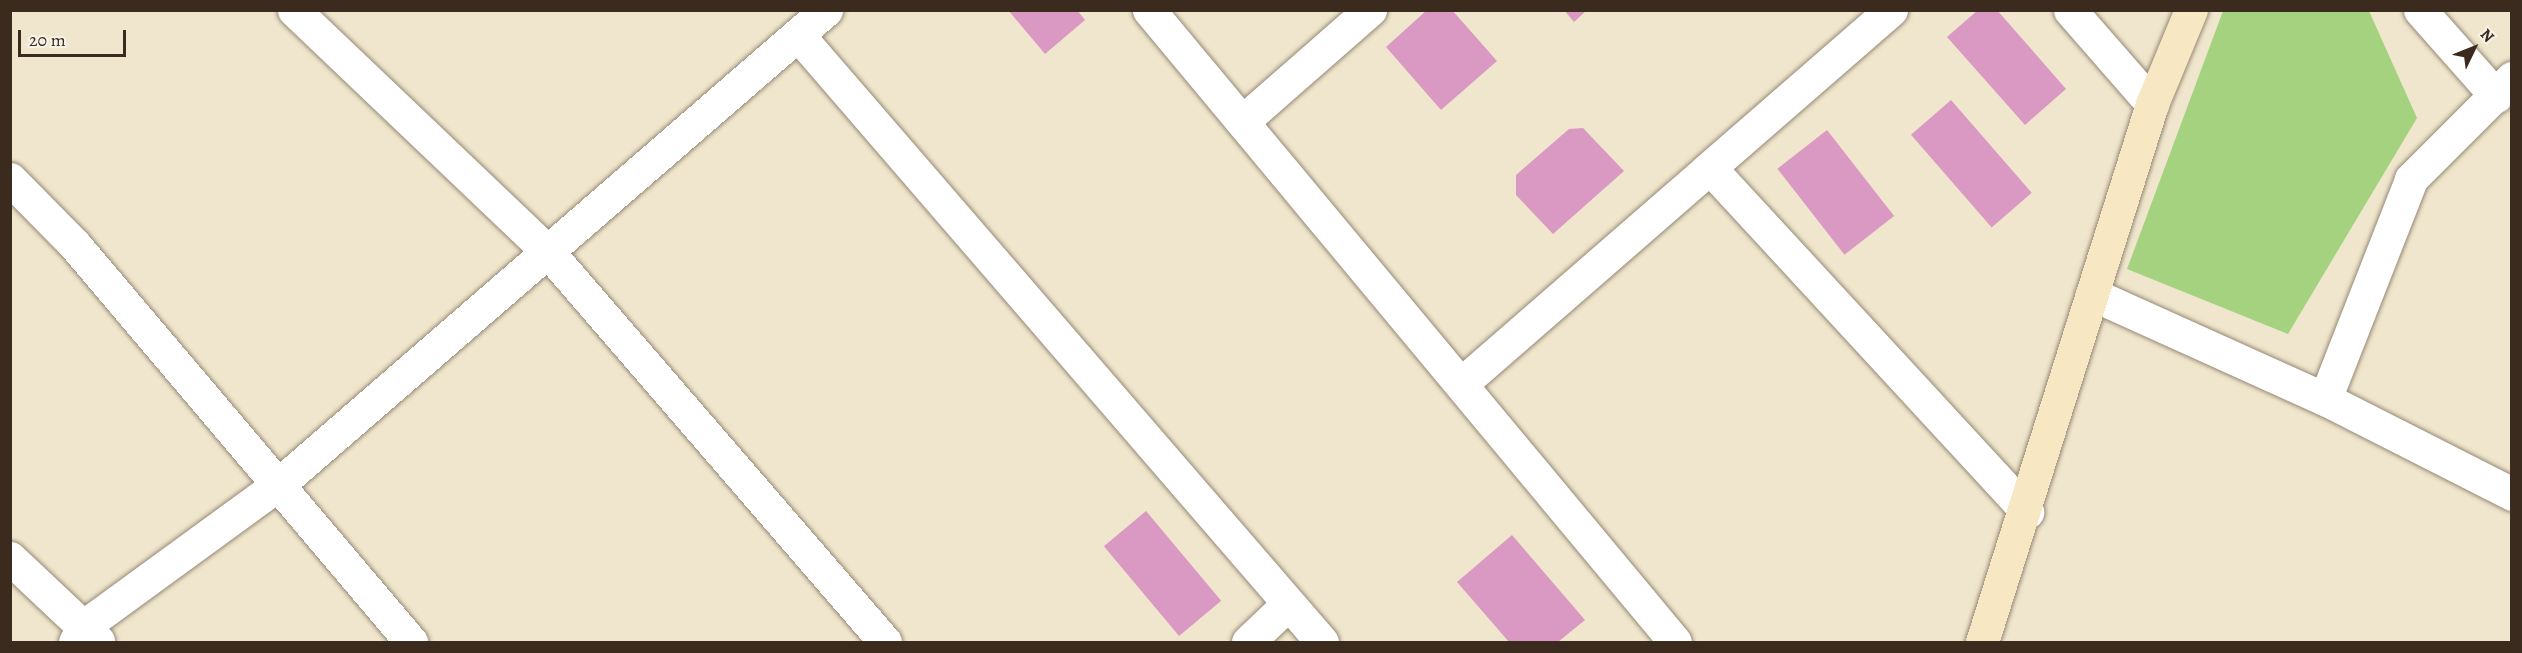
<!DOCTYPE html>
<html>
<head>
<meta charset="utf-8">
<style>
  body { margin:0 }
  #map { position:relative; width:2522px; height:653px; overflow:hidden; background:#f0e6cd; font-family:Alegreya,serif }
  div>[style] { position:absolute }
  .green>* { inset:0; background:#a5d27f }
  .building>* { inset:0; background:#da99c2; transform-origin:0 0 }
  .roads { filter:drop-shadow(0 0 2px #968876) drop-shadow(0 0 2px #968876) }
  .street>* { height:33px; margin:-16.5px; padding:0 16.5px; transform-origin:16.5px; border-radius:16.5px; background:#fff }
  .secondary>* { height:33px; margin:-16.5px; padding:0 16.5px; transform-origin:16.5px; border-radius:16.5px; background:#f7e8c3 }
  span { translate:-50% -50%; white-space:nowrap; text-align:center; line-height:1.15; -webkit-text-stroke:4.5px #f7f3e8; paint-order:stroke }
  .frame { position:absolute; inset:0; border:12px solid #3b2a1e; pointer-events:none }
  .north { position:absolute; left:2444px; top:18px; width:60px; height:60px; -webkit-text-stroke:4px #f7f3e8; paint-order:stroke; rotate:47deg; font-size:16px; font-weight:700; line-height:24px; text-align:center; color:#3b2a1e }
  .north::after { content:''; display:block; margin:auto; width:21px; height:27px; background:#3b2a1e; clip-path:polygon(50% 0,100% 100%,50% 72%,0 100%) }
  .scale { position:absolute; left:18px; top:30px; width:108px; height:27px; box-sizing:border-box; border:3px solid #3b2a1e; border-top:0; padding-left:8px; font-size:18px; line-height:21px; white-space:nowrap; color:#3b2a1e; -webkit-text-stroke:4px #f7f3e8; paint-order:stroke }
</style>
</head>
<body>
<div id="map">
  <div class="green">
    <div style="clip-path:polygon(2223px 11px,2369px 11px,2417px 118px,2288px 334px,2127px 269px)"></div>
  </div>
  <div class="building">
    <div style="clip-path:polygon(1008px 10px,1077px 10px,1085px 20px,1045px 54px)"></div>
    <div style="clip-path:polygon(1427px 10px,1452px 10px,1497px 61px,1441px 110px,1386px 47px)"></div>
    <div style="clip-path:polygon(1564px 10px,1587px 10px,1574px 22px)"></div>
    <div style="clip-path:polygon(1978px 10px,1997px 10px,2066px 89px,2025px 125px,1947px 37px)"></div>
    <div style="left:1951px;top:100px;width:123px;height:53px;rotate:49deg"></div>
    <div style="clip-path:polygon(1583px 128px,1624px 171px,1553px 234px,1516px 195px,1516px 175px,1569px 129px)"></div>
    <div style="left:1827px;top:130px;width:109px;height:63px;rotate:52deg"></div>
    <div style="left:1146px;top:511px;width:117px;height:55px;rotate:50deg"></div>
    <div style="clip-path:polygon(1512px 535px,1585px 620px,1558px 642px,1509px 642px,1457px 582px)"></div>
  </div>
  <div class="roads">
    <div class="street">
      <div style="left:294px;top:10px;width:352px;rotate:43.6deg"></div>
      <div style="left:549px;top:253px;width:514px;rotate:49.18deg"></div>
      <div style="left:1149px;top:10px;width:822px;rotate:50.23deg"></div>
      <div style="left:2070px;top:10px;width:125px;rotate:48.9deg"></div>
      <div style="left:2420px;top:10px;width:115px;rotate:48.5deg"></div>
      <div style="left:798px;top:35px;width:802px;rotate:49.2deg"></div>
      <div style="left:1243px;top:121px;width:169px;rotate:-41.2deg"></div>
      <div style="left:1710px;top:168px;width:468px;rotate:47.3deg"></div>
      <div style="left:10px;top:179px;width:91px;rotate:45.4deg"></div>
      <div style="left:74px;top:244px;width:522px;rotate:49.74deg"></div>
      <div style="left:2092px;top:294px;width:256px;rotate:24.3deg"></div>
      <div style="left:2325px;top:399px;width:210px;rotate:26.9deg"></div>
      <div style="left:1461px;top:384px;width:570px;rotate:-41.02deg"></div>
      <div style="left:2325px;top:399px;width:236px;rotate:-68.6deg"></div>
      <div style="left:2411px;top:179px;width:143px;rotate:-45deg"></div>
      <div style="left:10px;top:558px;width:121px;rotate:43.3deg"></div>
      <div style="left:75px;top:642px;width:18px;rotate:-61deg"></div>
      <div style="left:84px;top:626px;width:241px;rotate:-36.1deg"></div>
      <div style="left:279px;top:484px;width:724px;rotate:-40.91deg"></div>
      <div style="left:1248px;top:642px;width:54px;rotate:-43.5deg"></div>
    </div>
    <div class="secondary">
      <div style="left:1982px;top:642px;width:564px;rotate:-72.46deg"></div>
      <div style="left:2152px;top:104px;width:102px;rotate:-67.5deg"></div>
    </div>
  </div>
  <div class="frame"></div>
  <div class="north">N</div>
  <div class="scale">20 m</div>
</div>
</body>
</html>
